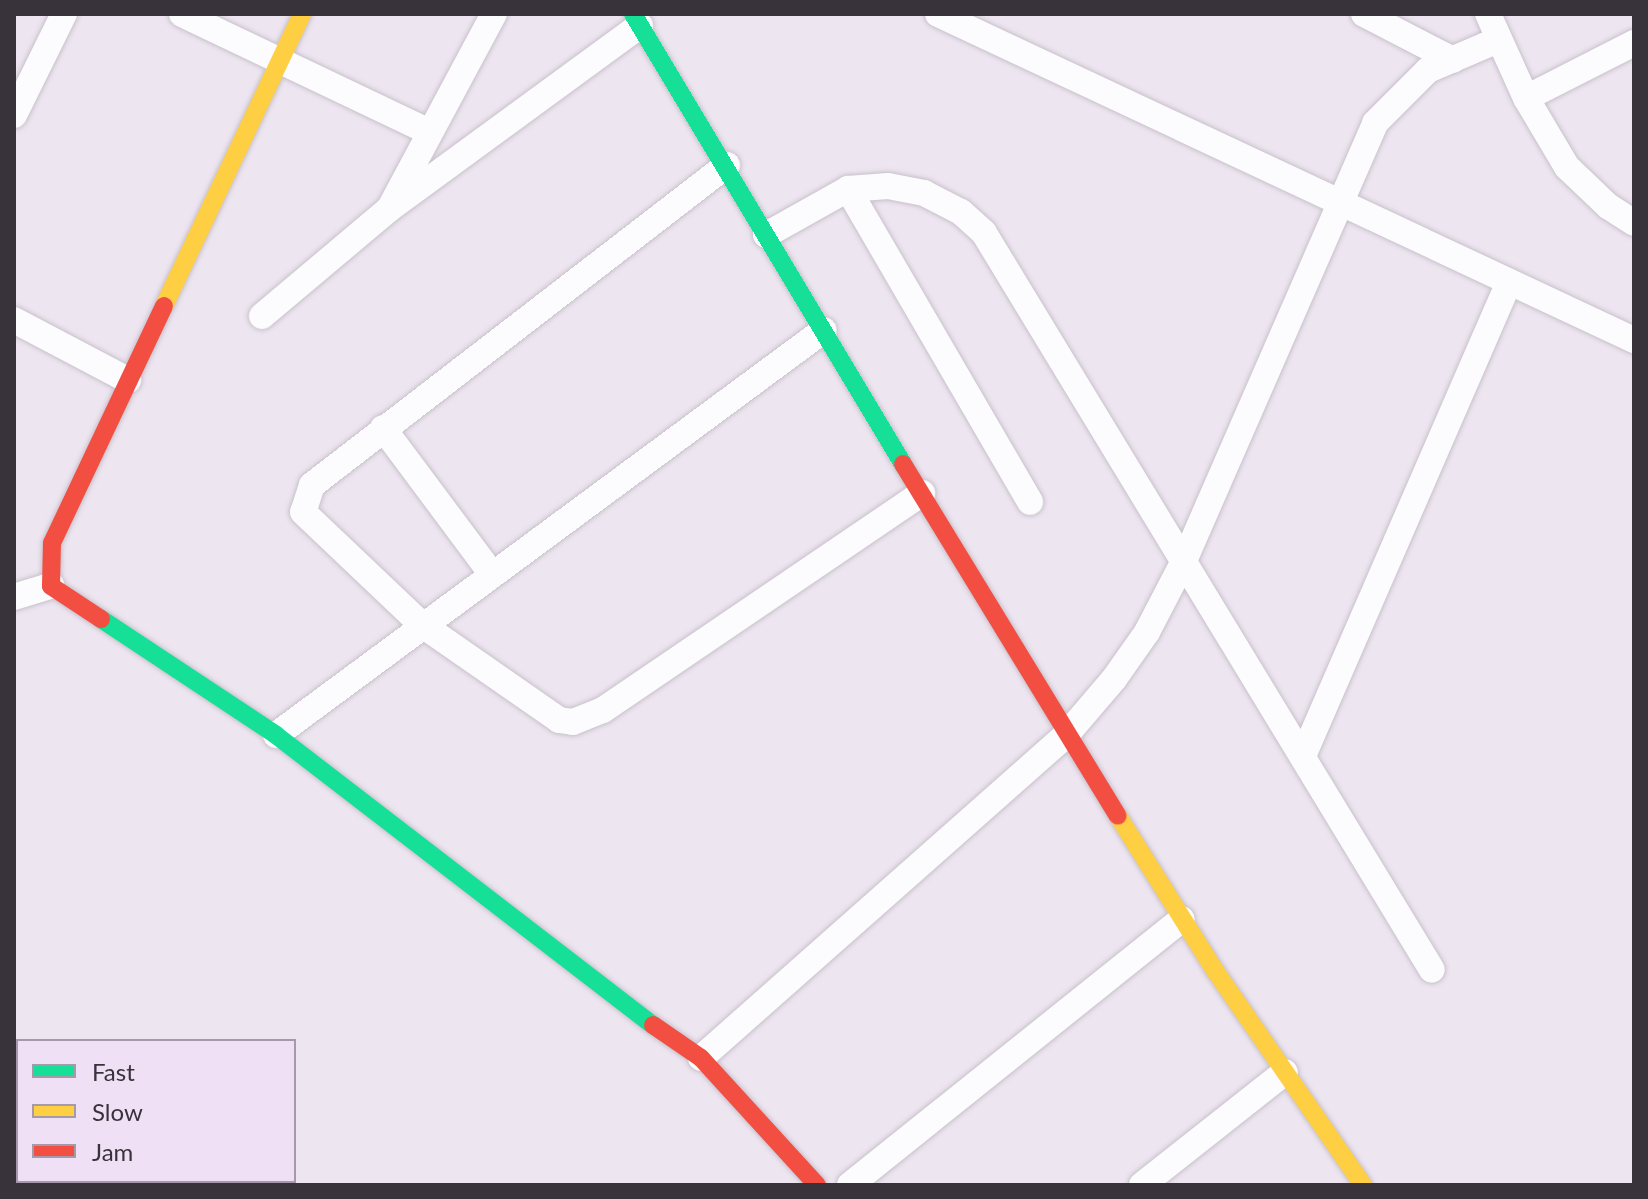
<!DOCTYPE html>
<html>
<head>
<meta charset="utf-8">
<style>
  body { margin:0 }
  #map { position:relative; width:1648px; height:1199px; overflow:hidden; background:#ede5f0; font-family:Lato,sans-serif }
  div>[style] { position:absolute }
  .roads { filter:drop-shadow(0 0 2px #c8c1cb) drop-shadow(0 0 2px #c8c1cb) }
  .street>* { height:26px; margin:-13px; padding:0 13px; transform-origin:13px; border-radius:13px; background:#fcfbfd }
  .fast>* { height:18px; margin:-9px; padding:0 9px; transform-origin:9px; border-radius:9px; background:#16e098 }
  .slow>* { height:18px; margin:-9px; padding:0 9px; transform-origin:9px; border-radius:9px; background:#ffcf43 }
  .jam>* { height:18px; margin:-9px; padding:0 9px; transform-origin:9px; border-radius:9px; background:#f24e42 }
  span { translate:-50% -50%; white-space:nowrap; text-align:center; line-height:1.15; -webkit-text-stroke:8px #efe0f5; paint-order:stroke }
  .frame { position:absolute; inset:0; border:16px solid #38323a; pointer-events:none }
  .legend { position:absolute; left:16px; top:1039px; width:280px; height:144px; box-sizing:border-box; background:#efe0f5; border:2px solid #a69aaa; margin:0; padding:10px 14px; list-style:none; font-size:24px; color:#38323a }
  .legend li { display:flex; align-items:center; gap:16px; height:40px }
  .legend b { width:40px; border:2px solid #a69aaa }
</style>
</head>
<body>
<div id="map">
  <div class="roads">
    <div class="street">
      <div style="left:182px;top:14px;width:274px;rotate:25.5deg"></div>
      <div style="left:938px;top:14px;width:769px;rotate:25.1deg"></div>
      <div style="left:1364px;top:14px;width:100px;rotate:27.3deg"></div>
      <div style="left:1488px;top:14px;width:92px;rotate:65.7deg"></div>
      <div style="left:1526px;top:98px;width:80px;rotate:59.3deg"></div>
      <div style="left:1567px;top:167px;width:57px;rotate:43.6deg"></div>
      <div style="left:1608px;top:206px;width:31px;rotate:33deg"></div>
      <div style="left:1526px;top:98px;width:121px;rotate:-27deg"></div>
      <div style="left:14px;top:115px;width:113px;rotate:-63.7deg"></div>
      <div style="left:727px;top:165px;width:524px;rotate:142.36deg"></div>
      <div style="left:312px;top:485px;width:28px;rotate:108deg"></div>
      <div style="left:303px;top:512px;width:163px;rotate:43.5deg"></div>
      <div style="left:421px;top:624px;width:168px;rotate:34.8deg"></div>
      <div style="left:559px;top:720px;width:14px;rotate:8deg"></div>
      <div style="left:573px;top:722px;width:32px;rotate:-22deg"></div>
      <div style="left:603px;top:710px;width:386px;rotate:-34.2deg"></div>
      <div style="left:848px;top:189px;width:362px;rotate:59.8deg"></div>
      <div style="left:392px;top:204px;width:216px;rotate:-61.8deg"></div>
      <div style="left:766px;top:235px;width:94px;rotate:-29.3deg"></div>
      <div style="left:848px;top:189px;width:40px;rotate:-4.3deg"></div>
      <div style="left:888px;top:186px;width:37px;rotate:11deg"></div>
      <div style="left:924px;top:193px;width:42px;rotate:27.2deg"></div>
      <div style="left:961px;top:212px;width:31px;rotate:42deg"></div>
      <div style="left:984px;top:233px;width:862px;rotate:58.71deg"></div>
      <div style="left:262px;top:316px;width:166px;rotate:-40.1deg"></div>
      <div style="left:389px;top:209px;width:311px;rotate:-36.2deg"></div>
      <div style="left:14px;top:320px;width:129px;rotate:27.8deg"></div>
      <div style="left:383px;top:428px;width:181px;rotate:53.3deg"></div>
      <div style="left:14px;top:597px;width:39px;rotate:-17deg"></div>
      <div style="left:276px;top:735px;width:681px;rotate:-36.47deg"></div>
      <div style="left:1303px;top:756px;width:517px;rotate:-66.51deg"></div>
      <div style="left:701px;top:1058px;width:489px;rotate:-41.5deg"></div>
      <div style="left:1067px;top:734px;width:72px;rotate:-49.5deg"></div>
      <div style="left:1114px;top:679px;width:57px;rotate:-54.9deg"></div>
      <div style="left:1147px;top:632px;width:80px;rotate:-62.5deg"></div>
      <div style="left:1184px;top:561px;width:478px;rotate:-66.4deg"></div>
      <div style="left:1375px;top:123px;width:75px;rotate:-45deg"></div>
      <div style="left:1428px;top:70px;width:76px;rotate:-23.2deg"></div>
      <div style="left:850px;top:1185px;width:425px;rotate:-38.7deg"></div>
      <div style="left:1142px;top:1185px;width:182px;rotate:-38.3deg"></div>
    </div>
    <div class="fast">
      <div style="left:633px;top:14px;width:525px;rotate:59.04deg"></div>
      <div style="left:101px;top:619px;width:210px;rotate:33.5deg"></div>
      <div style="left:276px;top:735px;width:476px;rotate:37.6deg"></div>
    </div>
    <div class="slow">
      <div style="left:164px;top:306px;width:323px;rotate:-64.7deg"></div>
      <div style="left:1118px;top:816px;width:184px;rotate:57.9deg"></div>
      <div style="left:1216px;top:972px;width:259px;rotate:55.4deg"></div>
    </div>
    <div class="jam">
      <div style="left:903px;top:464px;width:412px;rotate:58.6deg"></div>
      <div style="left:101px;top:619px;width:60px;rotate:-146.6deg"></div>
      <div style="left:51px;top:586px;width:43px;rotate:-88.7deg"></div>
      <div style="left:52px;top:543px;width:262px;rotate:-64.7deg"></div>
      <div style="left:653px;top:1025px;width:58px;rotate:34.5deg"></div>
      <div style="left:701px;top:1058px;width:172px;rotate:47.6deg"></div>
    </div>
  </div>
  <div class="frame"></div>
  <ul class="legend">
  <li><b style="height:10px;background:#16e098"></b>Fast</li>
  <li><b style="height:10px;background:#ffcf43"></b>Slow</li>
  <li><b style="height:10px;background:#f24e42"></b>Jam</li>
  </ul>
</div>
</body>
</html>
